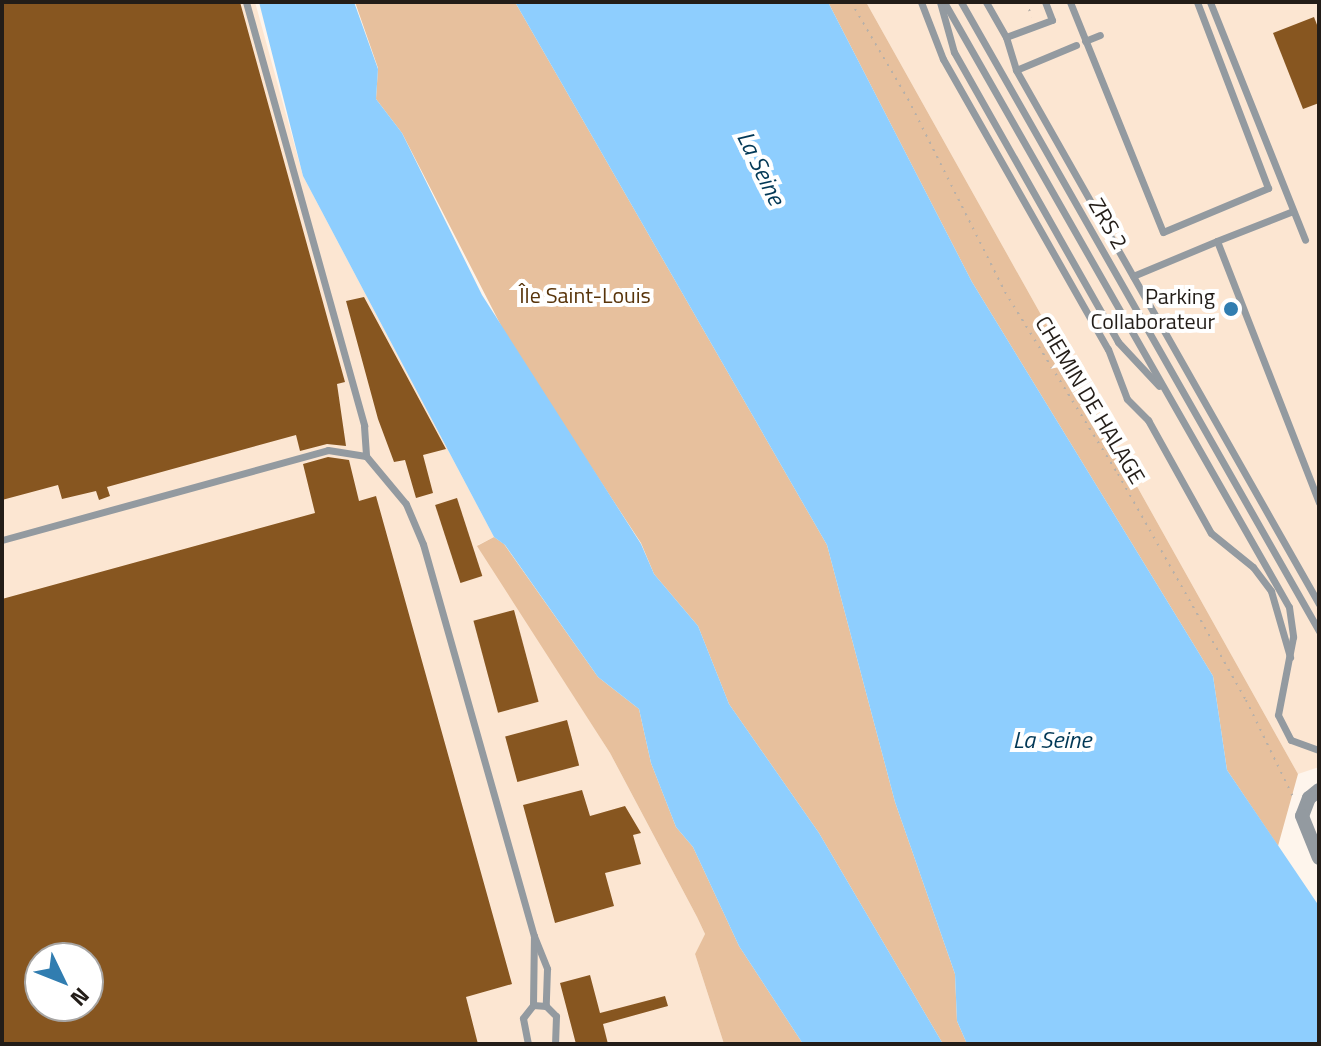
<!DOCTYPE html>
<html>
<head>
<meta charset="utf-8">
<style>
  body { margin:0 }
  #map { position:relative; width:1321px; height:1046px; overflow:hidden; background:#fef5ec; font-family:"Titillium Web",sans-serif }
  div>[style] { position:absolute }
  .built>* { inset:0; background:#fce6d2 }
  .green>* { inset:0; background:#e7c09d }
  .water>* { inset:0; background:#8ecefe }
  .building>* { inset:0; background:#875620; transform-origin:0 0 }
  .path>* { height:2px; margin-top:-1px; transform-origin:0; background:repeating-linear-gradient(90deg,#b8b0a8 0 2px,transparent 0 8px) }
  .lane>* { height:7px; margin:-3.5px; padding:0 3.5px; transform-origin:3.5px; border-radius:3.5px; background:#939aa0 }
  .street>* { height:14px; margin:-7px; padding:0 7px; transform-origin:7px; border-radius:7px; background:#939aa0 }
  .dots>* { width:22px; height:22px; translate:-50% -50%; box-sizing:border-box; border:4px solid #fff; border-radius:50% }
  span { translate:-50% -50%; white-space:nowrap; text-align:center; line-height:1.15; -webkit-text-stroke:8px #fff; paint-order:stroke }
  .street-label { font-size:22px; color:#231d18 }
  .park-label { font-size:22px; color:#58340a }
  .poi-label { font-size:22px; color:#231d18 }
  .right { translate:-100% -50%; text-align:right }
  .water-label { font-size:24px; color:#023856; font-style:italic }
  .frame { position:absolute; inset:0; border:4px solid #231d18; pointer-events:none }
  .north { position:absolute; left:24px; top:942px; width:80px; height:80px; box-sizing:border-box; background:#fff; border:2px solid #a7a5a3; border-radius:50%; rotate:133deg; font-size:22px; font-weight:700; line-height:32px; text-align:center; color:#231d18 }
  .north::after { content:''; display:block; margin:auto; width:28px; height:36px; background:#317db0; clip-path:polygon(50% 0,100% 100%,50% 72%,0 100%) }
</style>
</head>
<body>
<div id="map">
  <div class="built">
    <div style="clip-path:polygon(evenodd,2px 2px,255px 2px,303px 176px,494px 537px,478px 545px,610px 753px,697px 917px,705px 934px,695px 954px,724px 1044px,2px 1044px,2px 2px,40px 958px,88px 958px,88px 1006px,40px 1006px,40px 958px)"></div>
    <div style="clip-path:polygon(866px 2px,1319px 2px,1319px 767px,1298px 774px)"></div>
  </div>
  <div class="green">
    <div style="clip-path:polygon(355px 2px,515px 2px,827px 545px,895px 802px,955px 974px,957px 1021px,967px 1044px,943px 1044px,819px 833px,729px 704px,698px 626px,654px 574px,641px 543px,510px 343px,402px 133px,376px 99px,378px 68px)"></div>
    <div style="clip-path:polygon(828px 2px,866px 2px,1298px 774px,1278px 846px,1227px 770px,1213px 676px,972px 282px)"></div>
    <div style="clip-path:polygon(494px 537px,504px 544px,598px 677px,639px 709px,651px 763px,676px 827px,693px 847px,739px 946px,803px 1044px,724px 1044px,695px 954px,705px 934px,697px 917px,610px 753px,477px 546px)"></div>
  </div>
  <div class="water">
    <div style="clip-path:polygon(259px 2px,354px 2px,378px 69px,376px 99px,402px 133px,482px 295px,641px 544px,654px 574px,698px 626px,729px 704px,819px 833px,943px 1044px,803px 1044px,739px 946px,693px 847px,676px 827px,651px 763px,639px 709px,598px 677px,505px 545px,494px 537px,303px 176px)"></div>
    <div style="clip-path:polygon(515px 2px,828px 2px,972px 282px,1213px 676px,1227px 770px,1319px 906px,1319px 1044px,967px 1044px,957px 1021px,955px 974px,895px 802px,827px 545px)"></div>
  </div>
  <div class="building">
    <div style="clip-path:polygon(2px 2px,240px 2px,345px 382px,337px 384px,346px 446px,327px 444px,300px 451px,296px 435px,107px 487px,110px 496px,99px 500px,96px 491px,62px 499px,58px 485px,2px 500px)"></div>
    <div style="clip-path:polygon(1314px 17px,1319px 30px,1319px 103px,1303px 109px,1273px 33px)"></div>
    <div style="clip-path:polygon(364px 297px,446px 449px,423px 455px,433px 493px,416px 498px,405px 460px,394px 462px,378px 419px,346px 301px)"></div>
    <div style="clip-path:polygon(evenodd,328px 457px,349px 460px,359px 501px,376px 496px,512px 984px,466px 997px,478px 1044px,2px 1044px,2px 599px,315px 513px,303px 464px,328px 457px,40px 958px,88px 958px,88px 1006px,40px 1006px,40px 958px)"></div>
    <div style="left:457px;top:498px;width:82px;height:23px;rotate:72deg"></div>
    <div style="left:514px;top:610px;width:95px;height:42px;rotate:75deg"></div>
    <div style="left:567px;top:720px;width:47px;height:64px;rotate:75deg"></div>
    <div style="clip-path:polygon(582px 790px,590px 816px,625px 806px,641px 833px,633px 835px,641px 864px,605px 873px,614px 906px,555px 923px,523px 805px)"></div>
    <div style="clip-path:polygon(590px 975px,600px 1013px,665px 996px,668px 1006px,603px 1024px,608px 1044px,576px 1044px,560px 983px)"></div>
  </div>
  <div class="path">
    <div style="left:851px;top:2px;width:113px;rotate:59.6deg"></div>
    <div style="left:908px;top:99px;width:216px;rotate:63.3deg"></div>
    <div style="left:1005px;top:292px;width:214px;rotate:58.2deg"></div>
    <div style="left:1118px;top:474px;width:260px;rotate:60.5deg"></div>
    <div style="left:1246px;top:700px;width:108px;rotate:64.1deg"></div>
    <div style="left:1026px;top:2px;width:16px;rotate:68deg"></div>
  </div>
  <div class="lane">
    <div style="left:246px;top:2px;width:440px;rotate:74.4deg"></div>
    <div style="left:364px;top:426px;width:30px;rotate:86deg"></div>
    <div style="left:921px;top:2px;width:61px;rotate:68.9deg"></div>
    <div style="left:943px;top:59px;width:334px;rotate:60.4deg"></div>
    <div style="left:1108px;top:349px;width:53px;rotate:69.2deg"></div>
    <div style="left:1127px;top:399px;width:30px;rotate:45deg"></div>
    <div style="left:1148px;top:420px;width:129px;rotate:60.9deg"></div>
    <div style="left:1211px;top:533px;width:54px;rotate:39deg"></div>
    <div style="left:1253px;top:567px;width:30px;rotate:53deg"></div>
    <div style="left:1271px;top:591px;width:69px;rotate:73.9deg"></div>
    <div style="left:940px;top:2px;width:52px;rotate:74.4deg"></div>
    <div style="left:954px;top:52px;width:333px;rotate:60.5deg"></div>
    <div style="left:1118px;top:342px;width:60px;rotate:47deg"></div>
    <div style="left:944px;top:2px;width:696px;rotate:60.31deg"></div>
    <div style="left:1289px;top:607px;width:30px;rotate:82deg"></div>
    <div style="left:1293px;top:637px;width:79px;rotate:100.9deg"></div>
    <div style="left:1278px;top:715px;width:28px;rotate:63deg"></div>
    <div style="left:1291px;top:740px;width:30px;rotate:20deg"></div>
    <div style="left:961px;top:2px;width:724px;rotate:60.35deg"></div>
    <div style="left:986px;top:2px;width:40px;rotate:60.3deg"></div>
    <div style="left:1006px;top:37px;width:49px;rotate:-20.3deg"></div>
    <div style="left:1052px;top:20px;width:19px;rotate:-111deg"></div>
    <div style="left:1070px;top:2px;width:248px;rotate:68deg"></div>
    <div style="left:1163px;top:232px;width:114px;rotate:-22.7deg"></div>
    <div style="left:1268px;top:188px;width:199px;rotate:-110.9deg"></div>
    <div style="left:1210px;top:2px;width:256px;rotate:68.2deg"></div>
    <div style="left:1006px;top:37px;width:34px;rotate:73deg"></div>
    <div style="left:1016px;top:70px;width:614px;rotate:60.43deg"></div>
    <div style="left:1085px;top:41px;width:16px;rotate:-22deg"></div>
    <div style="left:1016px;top:70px;width:65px;rotate:-22.6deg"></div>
    <div style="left:1293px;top:211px;width:82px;rotate:158.5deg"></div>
    <div style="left:1217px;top:241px;width:281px;rotate:68.7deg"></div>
    <div style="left:1133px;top:276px;width:91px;rotate:-22.6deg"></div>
    <div style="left:2px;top:540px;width:338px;rotate:-15.4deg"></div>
    <div style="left:328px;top:450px;width:38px;rotate:9deg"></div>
    <div style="left:366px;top:456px;width:62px;rotate:50.2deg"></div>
    <div style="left:406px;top:504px;width:43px;rotate:67deg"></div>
    <div style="left:423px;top:544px;width:407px;rotate:74.2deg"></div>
    <div style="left:533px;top:1005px;width:69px;rotate:-89.2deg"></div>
    <div style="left:534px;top:936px;width:35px;rotate:68deg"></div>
    <div style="left:547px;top:969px;width:37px;rotate:92deg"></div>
    <div style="left:528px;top:1044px;width:26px;rotate:-101deg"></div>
    <div style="left:523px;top:1018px;width:16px;rotate:-52deg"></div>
    <div style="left:533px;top:1005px;width:13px;rotate:4deg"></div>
    <div style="left:546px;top:1006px;width:14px;rotate:45deg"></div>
    <div style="left:556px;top:1016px;width:28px;rotate:92deg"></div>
  </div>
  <div class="street">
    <div style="left:1319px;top:790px;width:13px;rotate:141deg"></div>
    <div style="left:1309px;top:798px;width:19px;rotate:111deg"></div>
    <div style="left:1302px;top:816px;width:45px;rotate:68deg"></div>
  </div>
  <div class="dots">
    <div style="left:1231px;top:309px;background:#317db0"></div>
  </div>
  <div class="street-label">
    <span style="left:1108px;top:224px;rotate:60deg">ZRS 2</span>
    <span style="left:1090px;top:400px;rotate:59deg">CHEMIN DE HALAGE</span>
  </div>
  <div class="park-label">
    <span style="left:585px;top:296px">Île Saint-Louis</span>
  </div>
  <div class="poi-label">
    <span class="right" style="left:1215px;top:309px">Parking<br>Collaborateur</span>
  </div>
  <div class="water-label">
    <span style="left:761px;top:168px;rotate:64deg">La Seine</span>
    <span style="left:1052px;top:740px">La Seine</span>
  </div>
  <div class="frame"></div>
  <div class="north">N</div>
</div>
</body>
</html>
